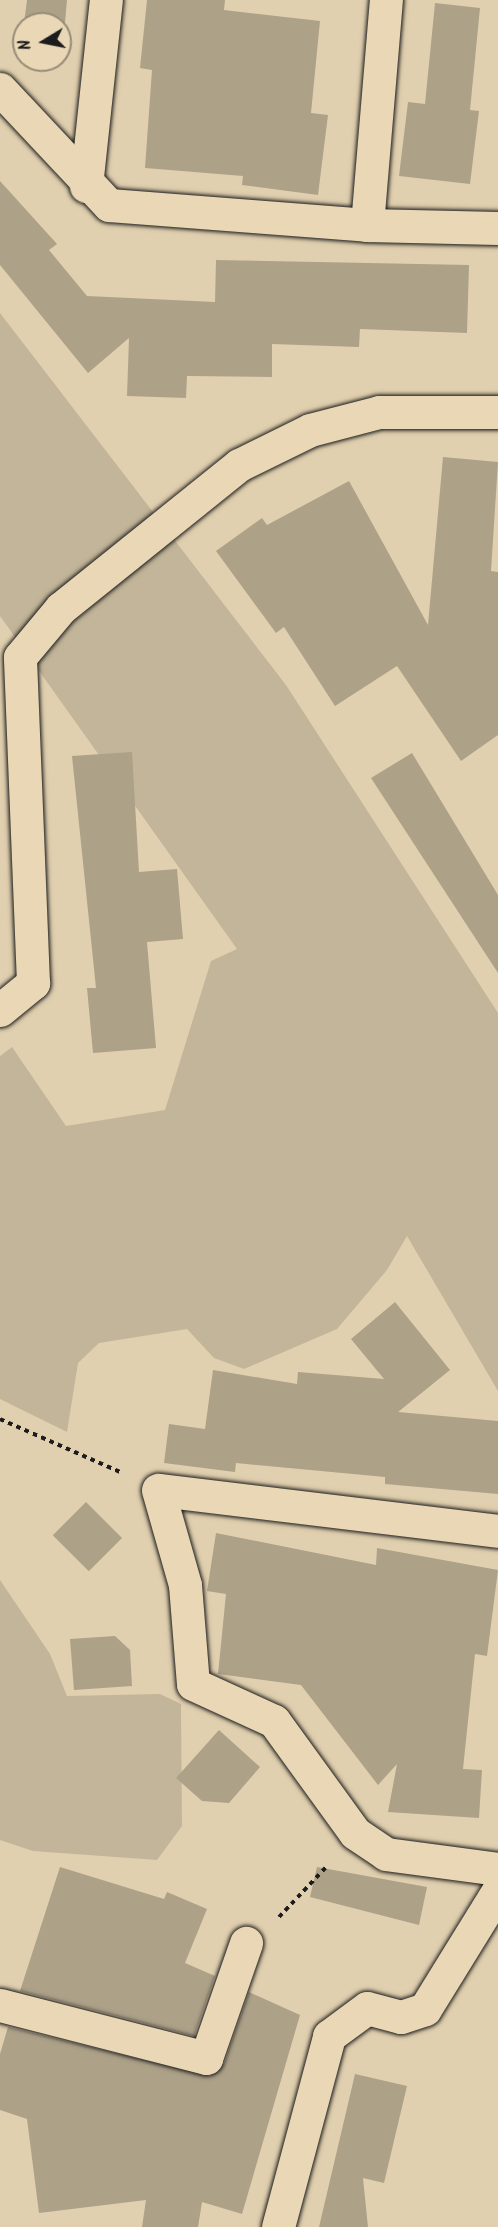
<!DOCTYPE html>
<html>
<head>
<meta charset="utf-8">
<style>
  body { margin:0 }
  #map { position:relative; width:498px; height:2227px; overflow:hidden; background:#e1d0af; font-family:Kalam,sans-serif }
  div>[style] { position:absolute }
  .green>* { inset:0; background:#c3b599 }
  .building>* { inset:0; background:#ada188; transform-origin:0 0 }
  .path>* { height:4px; margin-top:-2px; transform-origin:0; background:repeating-linear-gradient(90deg,#1c1c1c 0 4.5px,transparent 0 9px) }
  .roads { filter:drop-shadow(0 0 2px #1c1c1c) drop-shadow(0 0 2px #1c1c1c) }
  .minor>* { height:33px; margin:-16.5px; padding:0 16.5px; transform-origin:16.5px; border-radius:16.5px; background:#e9d7b5 }
  span { translate:-50% -50%; white-space:nowrap; text-align:center; line-height:1.15; -webkit-text-stroke:4.5px #e9d7b5; paint-order:stroke }
  .north { position:absolute; left:12px; top:12px; width:60px; height:60px; box-sizing:border-box; background:#e9d7b5; border:2px solid #978c78; border-radius:50%; rotate:260deg; font-size:16px; font-weight:700; line-height:24px; text-align:center; color:#1c1c1c }
  .north::after { content:''; display:block; margin:auto; width:21px; height:27px; background:#1c1c1c; clip-path:polygon(50% 0,100% 100%,50% 72%,0 100%) }
</style>
</head>
<body>
<div id="map">
  <div class="green">
    <div style="clip-path:polygon(0 313px,286px 685px,498px 1013px,498px 1391px,407px 1236px,387px 1270px,337px 1329px,244px 1369px,214px 1358px,187px 1329px,99px 1343px,78px 1363px,67px 1432px,0 1399px,0 1056px,12px 1047px,66px 1126px,165px 1110px,211px 961px,237px 949px,0 616px)"></div>
    <div style="clip-path:polygon(0 1580px,50px 1654px,67px 1696px,160px 1694px,181px 1704px,182px 1826px,157px 1860px,33px 1851px,0 1840px)"></div>
  </div>
  <div class="building">
    <div style="clip-path:polygon(27px 0,67px 0,62px 56px,60px 24px,24px 24px)"></div>
    <div style="clip-path:polygon(147px 0,225px 0,224px 10px,320px 21px,311px 113px,328px 115px,318px 195px,242px 185px,243px 176px,145px 168px,152px 70px,140px 68px)"></div>
    <div style="clip-path:polygon(435px 3px,480px 8px,470px 110px,479px 111px,470px 184px,399px 176px,408px 102px,425px 104px)"></div>
    <div style="clip-path:polygon(0 181px,57px 244px,49px 250px,87px 296px,215px 302px,216px 260px,469px 265px,467px 333px,360px 329px,359px 347px,272px 344px,272px 377px,187px 376px,186px 398px,127px 396px,129px 338px,88px 373px,0 265px)"></div>
    <div style="clip-path:polygon(443px 457px,498px 462px,491px 571px,498px 572px,498px 735px,461px 761px,397px 666px,335px 706px,284px 627px,276px 633px,216px 551px,262px 518px,267px 525px,349px 481px,428px 625px)"></div>
    <div style="clip-path:polygon(132px 752px,139px 872px,177px 869px,183px 939px,147px 942px,156px 1048px,93px 1053px,87px 988px,96px 988px,72px 756px)"></div>
    <div style="clip-path:polygon(412px 753px,498px 895px,498px 973px,371px 778px)"></div>
    <div style="clip-path:polygon(395px 1302px,450px 1370px,398px 1412px,498px 1421px,498px 1494px,385px 1484px,385px 1477px,236px 1463px,235px 1472px,164px 1463px,169px 1424px,205px 1429px,213px 1370px,297px 1384px,298px 1372px,384px 1379px,351px 1339px)"></div>
    <div style="left:86px;top:1502px;width:51px;height:47px;rotate:45deg"></div>
    <div style="clip-path:polygon(216px 1533px,376px 1565px,377px 1548px,498px 1570px,487px 1656px,475px 1654px,463px 1769px,482px 1770px,479px 1818px,388px 1812px,397px 1764px,378px 1785px,301px 1685px,218px 1674px,226px 1594px,207px 1591px)"></div>
    <div style="clip-path:polygon(115px 1636px,130px 1650px,132px 1686px,74px 1690px,70px 1639px)"></div>
    <div style="clip-path:polygon(219px 1730px,260px 1767px,229px 1803px,202px 1801px,176px 1778px)"></div>
    <div style="clip-path:polygon(60px 1867px,164px 1899px,167px 1892px,207px 1909px,185px 1963px,215px 1976px,194px 2036px,20px 1991px)"></div>
    <div style="clip-path:polygon(317px 1867px,427px 1887px,419px 1925px,310px 1897px)"></div>
    <div style="clip-path:polygon(249px 1992px,300px 2015px,242px 2214px,202px 2202px,198px 2227px,142px 2227px,146px 2200px,39px 2213px,27px 2119px,0 2110px,0 2054px,8px 2027px,210px 2076px,224px 2064px)"></div>
    <div style="clip-path:polygon(355px 2074px,407px 2086px,384px 2183px,363px 2178px,368px 2227px,319px 2227px)"></div>
  </div>
  <div class="path">
    <div style="left:0;top:1419px;width:131px;rotate:23.8deg"></div>
    <div style="left:279px;top:1917px;width:70px;rotate:-46.7deg"></div>
  </div>
  <div class="roads">
    <div class="minor">
      <div style="left:0;top:89px;width:159px;rotate:46.8deg"></div>
      <div style="left:109px;top:205px;width:259px;rotate:4.4deg"></div>
      <div style="left:367px;top:225px;width:131px;rotate:1.3deg"></div>
      <div style="left:86px;top:186px;width:187px;rotate:-83.9deg"></div>
      <div style="left:367px;top:225px;width:226px;rotate:-85.2deg"></div>
      <div style="left:0;top:1010px;width:43px;rotate:-39.3deg"></div>
      <div style="left:33px;top:983px;width:326px;rotate:-92.3deg"></div>
      <div style="left:20px;top:657px;width:64px;rotate:-50.1deg"></div>
      <div style="left:61px;top:608px;width:228px;rotate:-38.8deg"></div>
      <div style="left:239px;top:465px;width:79px;rotate:-26.2deg"></div>
      <div style="left:310px;top:430px;width:71px;rotate:-14.6deg"></div>
      <div style="left:379px;top:412px;width:119px"></div>
      <div style="left:498px;top:1531px;width:342px;rotate:-173.1deg"></div>
      <div style="left:158px;top:1490px;width:99px;rotate:74.1deg"></div>
      <div style="left:185px;top:1585px;width:99px;rotate:85.4deg"></div>
      <div style="left:193px;top:1684px;width:89px;rotate:24.6deg"></div>
      <div style="left:274px;top:1721px;width:138px;rotate:54.1deg"></div>
      <div style="left:355px;top:1833px;width:37px;rotate:34deg"></div>
      <div style="left:386px;top:1854px;width:113px;rotate:7.6deg"></div>
      <div style="left:0;top:2005px;width:213px;rotate:14.4deg"></div>
      <div style="left:206px;top:2058px;width:122px;rotate:-70.8deg"></div>
      <div style="left:278px;top:2227px;width:198px;rotate:-75deg"></div>
      <div style="left:329px;top:2036px;width:47px;rotate:-36.4deg"></div>
      <div style="left:367px;top:2008px;width:35px;rotate:15deg"></div>
      <div style="left:401px;top:2017px;width:25px;rotate:-18deg"></div>
      <div style="left:425px;top:2009px;width:139px;rotate:-58.3deg"></div>
    </div>
  </div>
  <div class="north">N</div>
</div>
</body>
</html>
